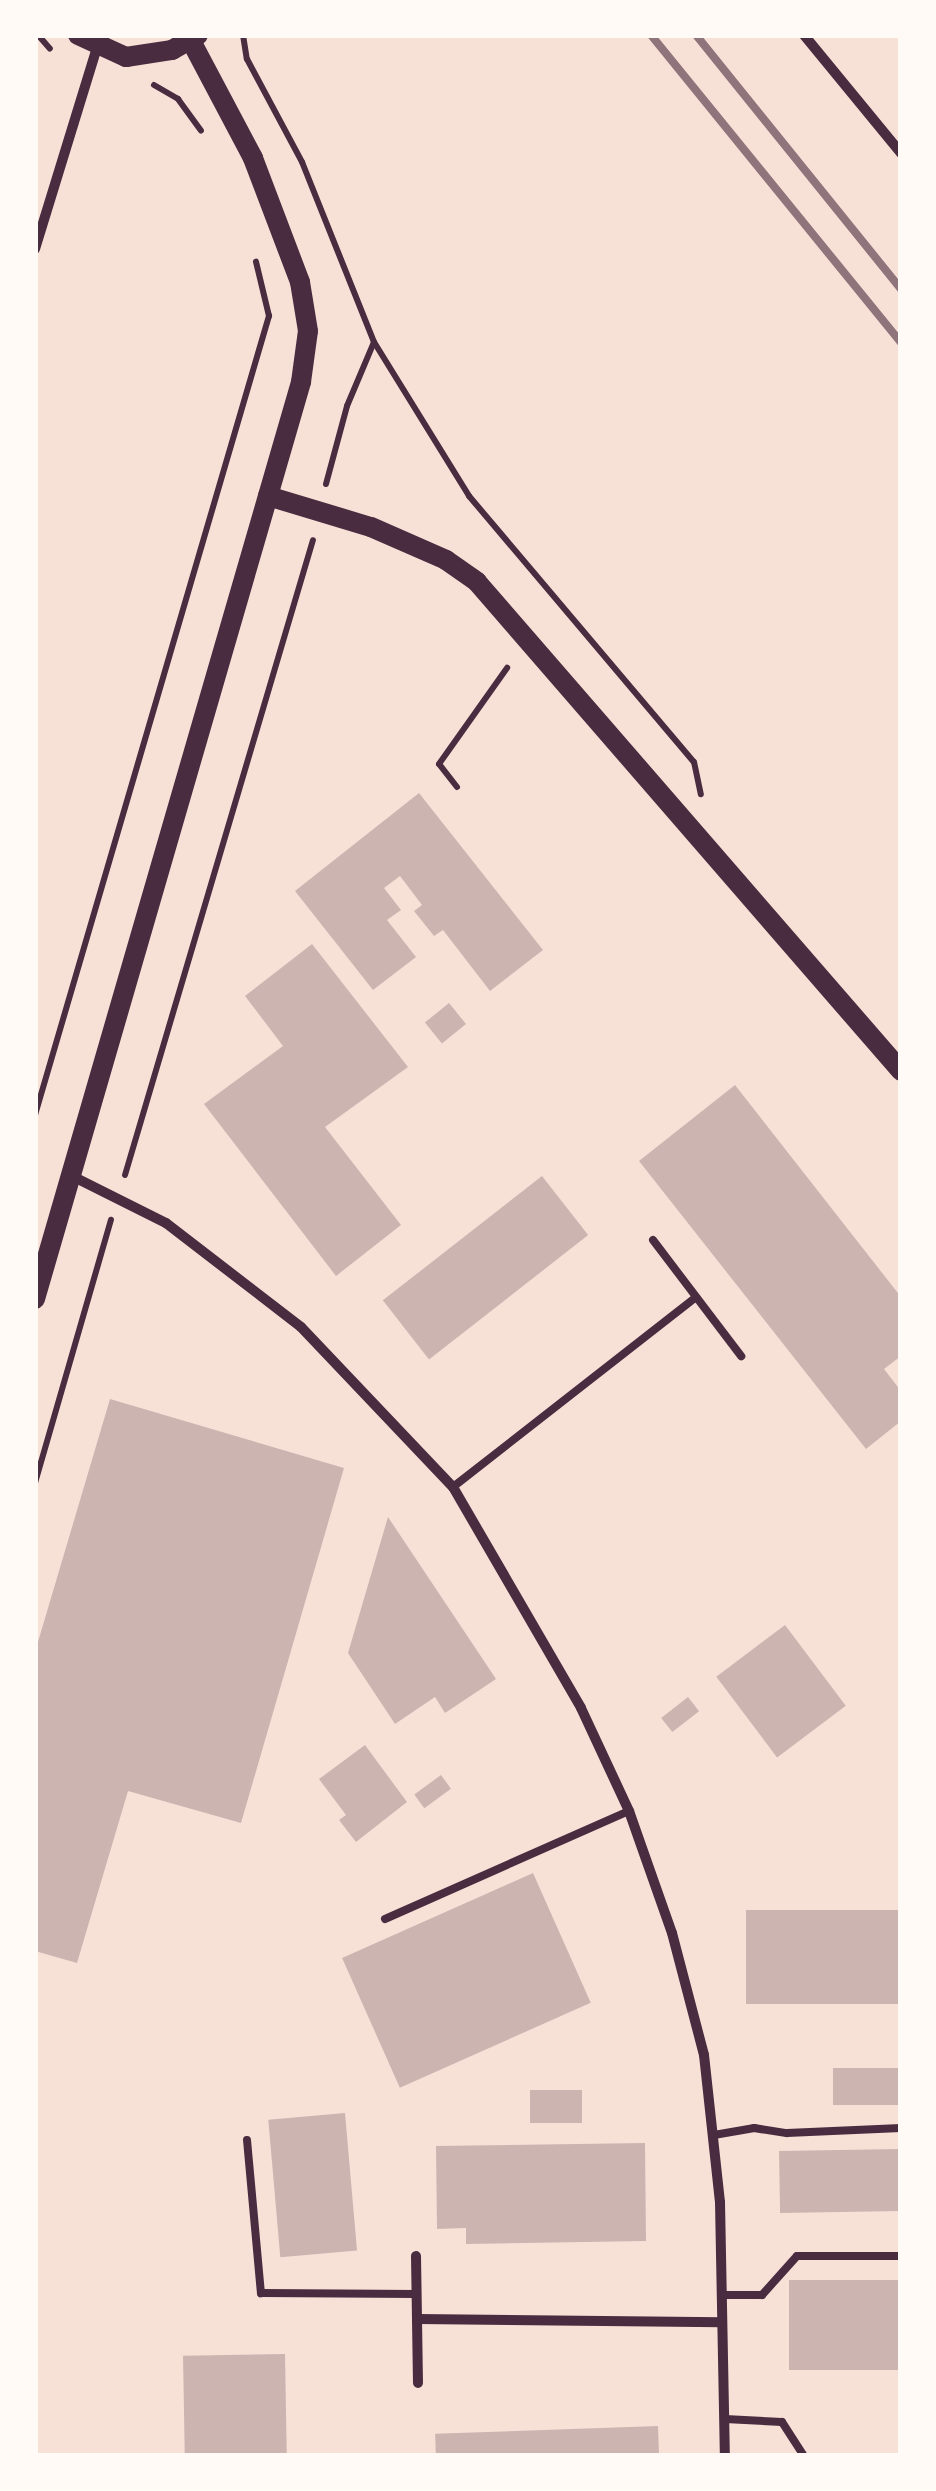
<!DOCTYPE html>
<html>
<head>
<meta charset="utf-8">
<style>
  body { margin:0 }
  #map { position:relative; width:936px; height:2491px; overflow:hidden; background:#f7e1d7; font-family:"Nunito Sans",sans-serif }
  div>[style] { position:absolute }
  .building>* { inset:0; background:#ccb4b1; transform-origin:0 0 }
  .path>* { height:6px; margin:-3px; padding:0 3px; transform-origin:3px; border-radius:3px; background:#4a2c40 }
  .service>* { height:8px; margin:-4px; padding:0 4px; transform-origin:4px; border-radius:4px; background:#4a2c40 }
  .minor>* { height:10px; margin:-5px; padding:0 5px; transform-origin:5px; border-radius:5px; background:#4a2c40 }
  .secondary>* { height:20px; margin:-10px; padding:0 10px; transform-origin:10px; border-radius:10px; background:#4a2c40 }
  .rail>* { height:8px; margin:-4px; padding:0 4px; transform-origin:4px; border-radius:4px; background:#8f747c }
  span { translate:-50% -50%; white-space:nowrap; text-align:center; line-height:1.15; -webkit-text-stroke:8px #fffaf5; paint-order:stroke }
  .frame { position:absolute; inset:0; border:38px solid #fffaf5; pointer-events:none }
</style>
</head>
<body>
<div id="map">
  <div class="building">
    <div style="clip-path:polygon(419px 793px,543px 950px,490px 991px,443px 930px,434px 936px,414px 911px,422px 905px,400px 876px,384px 888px,401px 910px,387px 920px,416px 957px,373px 990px,295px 891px)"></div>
    <div style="clip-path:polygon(312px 944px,408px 1067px,325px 1127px,401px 1225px,336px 1276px,204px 1104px,283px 1046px,245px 996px)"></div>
    <div style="left:449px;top:1003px;width:27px;height:31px;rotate:51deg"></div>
    <div style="clip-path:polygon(735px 1085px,901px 1297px,901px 1356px,884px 1369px,901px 1391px,901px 1421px,866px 1449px,639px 1161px)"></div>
    <div style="left:542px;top:1176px;width:75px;height:202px;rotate:52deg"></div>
    <div style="clip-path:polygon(110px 1399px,344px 1468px,241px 1823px,128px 1791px,77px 1963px,35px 1951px,35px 1652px)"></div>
    <div style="clip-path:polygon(388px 1517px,496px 1679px,445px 1713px,435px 1697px,395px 1724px,348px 1653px)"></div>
    <div style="left:785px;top:1625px;width:101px;height:86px;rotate:53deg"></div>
    <div style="left:688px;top:1697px;width:18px;height:34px;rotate:52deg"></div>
    <div style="clip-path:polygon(365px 1745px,407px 1802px,356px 1842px,339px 1820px,346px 1815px,319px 1779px)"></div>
    <div style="left:441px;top:1775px;width:17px;height:33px;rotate:54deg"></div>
    <div style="left:533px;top:1873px;width:142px;height:209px;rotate:66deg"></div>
    <div style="left:901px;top:1910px;width:94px;height:155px;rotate:90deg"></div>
    <div style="left:901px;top:2068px;width:37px;height:68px;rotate:90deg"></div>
    <div style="left:530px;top:2090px;width:52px;height:33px"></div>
    <div style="left:345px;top:2113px;width:138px;height:77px;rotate:85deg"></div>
    <div style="clip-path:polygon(645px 2143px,646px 2241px,466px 2244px,466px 2228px,437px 2229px,436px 2146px)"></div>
    <div style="left:900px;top:2149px;width:62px;height:121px;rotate:89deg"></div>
    <div style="left:901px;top:2280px;width:90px;height:112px;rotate:90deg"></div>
    <div style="left:285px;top:2354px;width:102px;height:102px;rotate:89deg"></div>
    <div style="left:658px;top:2426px;width:30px;height:223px;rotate:88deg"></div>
  </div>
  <div class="path">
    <div style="left:38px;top:35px;width:18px;rotate:49deg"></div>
    <div style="left:243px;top:35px;width:24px;rotate:81deg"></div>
    <div style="left:247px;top:59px;width:117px;rotate:61.9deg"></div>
    <div style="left:302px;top:162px;width:194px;rotate:68.2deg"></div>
    <div style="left:374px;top:342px;width:181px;rotate:58.3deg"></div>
    <div style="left:469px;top:496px;width:348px;rotate:49.8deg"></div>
    <div style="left:694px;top:762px;width:33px;rotate:78deg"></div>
    <div style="left:154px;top:85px;width:28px;rotate:30deg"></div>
    <div style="left:178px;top:99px;width:39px;rotate:54deg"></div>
    <div style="left:326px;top:484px;width:81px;rotate:-74.9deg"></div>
    <div style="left:347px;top:406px;width:69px;rotate:-67.1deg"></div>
    <div style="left:457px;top:787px;width:29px;rotate:-128deg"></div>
    <div style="left:439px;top:764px;width:118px;rotate:-54.7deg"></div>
    <div style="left:35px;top:1115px;width:833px;rotate:-73.68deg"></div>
    <div style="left:269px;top:316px;width:56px;rotate:-103.5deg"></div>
    <div style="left:125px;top:1175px;width:662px;rotate:-73.51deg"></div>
    <div style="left:35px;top:1483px;width:274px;rotate:-73.9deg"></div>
  </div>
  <div class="service">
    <div style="left:653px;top:1240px;width:146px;rotate:52.8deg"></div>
    <div style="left:453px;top:1487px;width:308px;rotate:-38deg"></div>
    <div style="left:385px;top:1919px;width:267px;rotate:-23.9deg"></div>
    <div style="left:714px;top:2135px;width:41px;rotate:-9.9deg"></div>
    <div style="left:754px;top:2128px;width:33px;rotate:9deg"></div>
    <div style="left:787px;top:2133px;width:114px;rotate:-2.5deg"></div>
    <div style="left:247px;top:2140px;width:154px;rotate:84.8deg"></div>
    <div style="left:261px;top:2293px;width:156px;rotate:0.4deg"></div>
    <div style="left:722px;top:2295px;width:40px"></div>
    <div style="left:762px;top:2295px;width:52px;rotate:-48.1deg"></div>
    <div style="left:797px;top:2256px;width:104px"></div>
    <div style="left:725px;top:2419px;width:57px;rotate:3deg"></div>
    <div style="left:782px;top:2422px;width:40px;rotate:57.1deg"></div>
  </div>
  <div class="minor">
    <div style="left:804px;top:35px;width:153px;rotate:50.6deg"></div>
    <div style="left:35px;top:249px;width:210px;rotate:-72.9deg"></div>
    <div style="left:72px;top:1176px;width:105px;rotate:26.6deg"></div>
    <div style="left:166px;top:1223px;width:170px;rotate:37.6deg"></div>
    <div style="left:301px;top:1327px;width:221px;rotate:46.5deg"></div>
    <div style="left:453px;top:1487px;width:255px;rotate:59.9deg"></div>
    <div style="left:581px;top:1708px;width:114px;rotate:65deg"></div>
    <div style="left:629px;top:1811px;width:129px;rotate:70.6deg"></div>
    <div style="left:672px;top:1933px;width:126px;rotate:75.3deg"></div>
    <div style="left:704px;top:2055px;width:148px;rotate:83.8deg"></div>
    <div style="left:720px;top:2202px;width:254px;rotate:88.9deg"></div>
    <div style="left:416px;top:2256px;width:127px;rotate:89.1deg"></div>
    <div style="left:417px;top:2319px;width:305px;rotate:0.6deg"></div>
  </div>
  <div class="secondary">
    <div style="left:78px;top:35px;width:53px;rotate:24.6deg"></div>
    <div style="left:126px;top:57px;width:47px;rotate:-8.7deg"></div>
    <div style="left:172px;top:50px;width:30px;rotate:-30deg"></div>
    <div style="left:268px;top:496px;width:108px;rotate:16.8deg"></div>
    <div style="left:371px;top:527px;width:82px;rotate:23.7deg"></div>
    <div style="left:446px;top:560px;width:38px;rotate:35deg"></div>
    <div style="left:477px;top:582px;width:647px;rotate:49.07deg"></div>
    <div style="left:35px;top:1299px;width:955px;rotate:-73.82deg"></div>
    <div style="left:301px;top:382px;width:51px;rotate:-82.2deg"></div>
    <div style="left:308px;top:331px;width:50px;rotate:-99.3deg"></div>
    <div style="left:300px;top:282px;width:133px;rotate:-110.8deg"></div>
    <div style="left:253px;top:158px;width:132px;rotate:-117.9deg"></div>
  </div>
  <div class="rail">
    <div style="left:651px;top:35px;width:397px;rotate:50.9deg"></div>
    <div style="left:696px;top:35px;width:326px;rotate:51.1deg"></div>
  </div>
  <div class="frame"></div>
</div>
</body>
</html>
